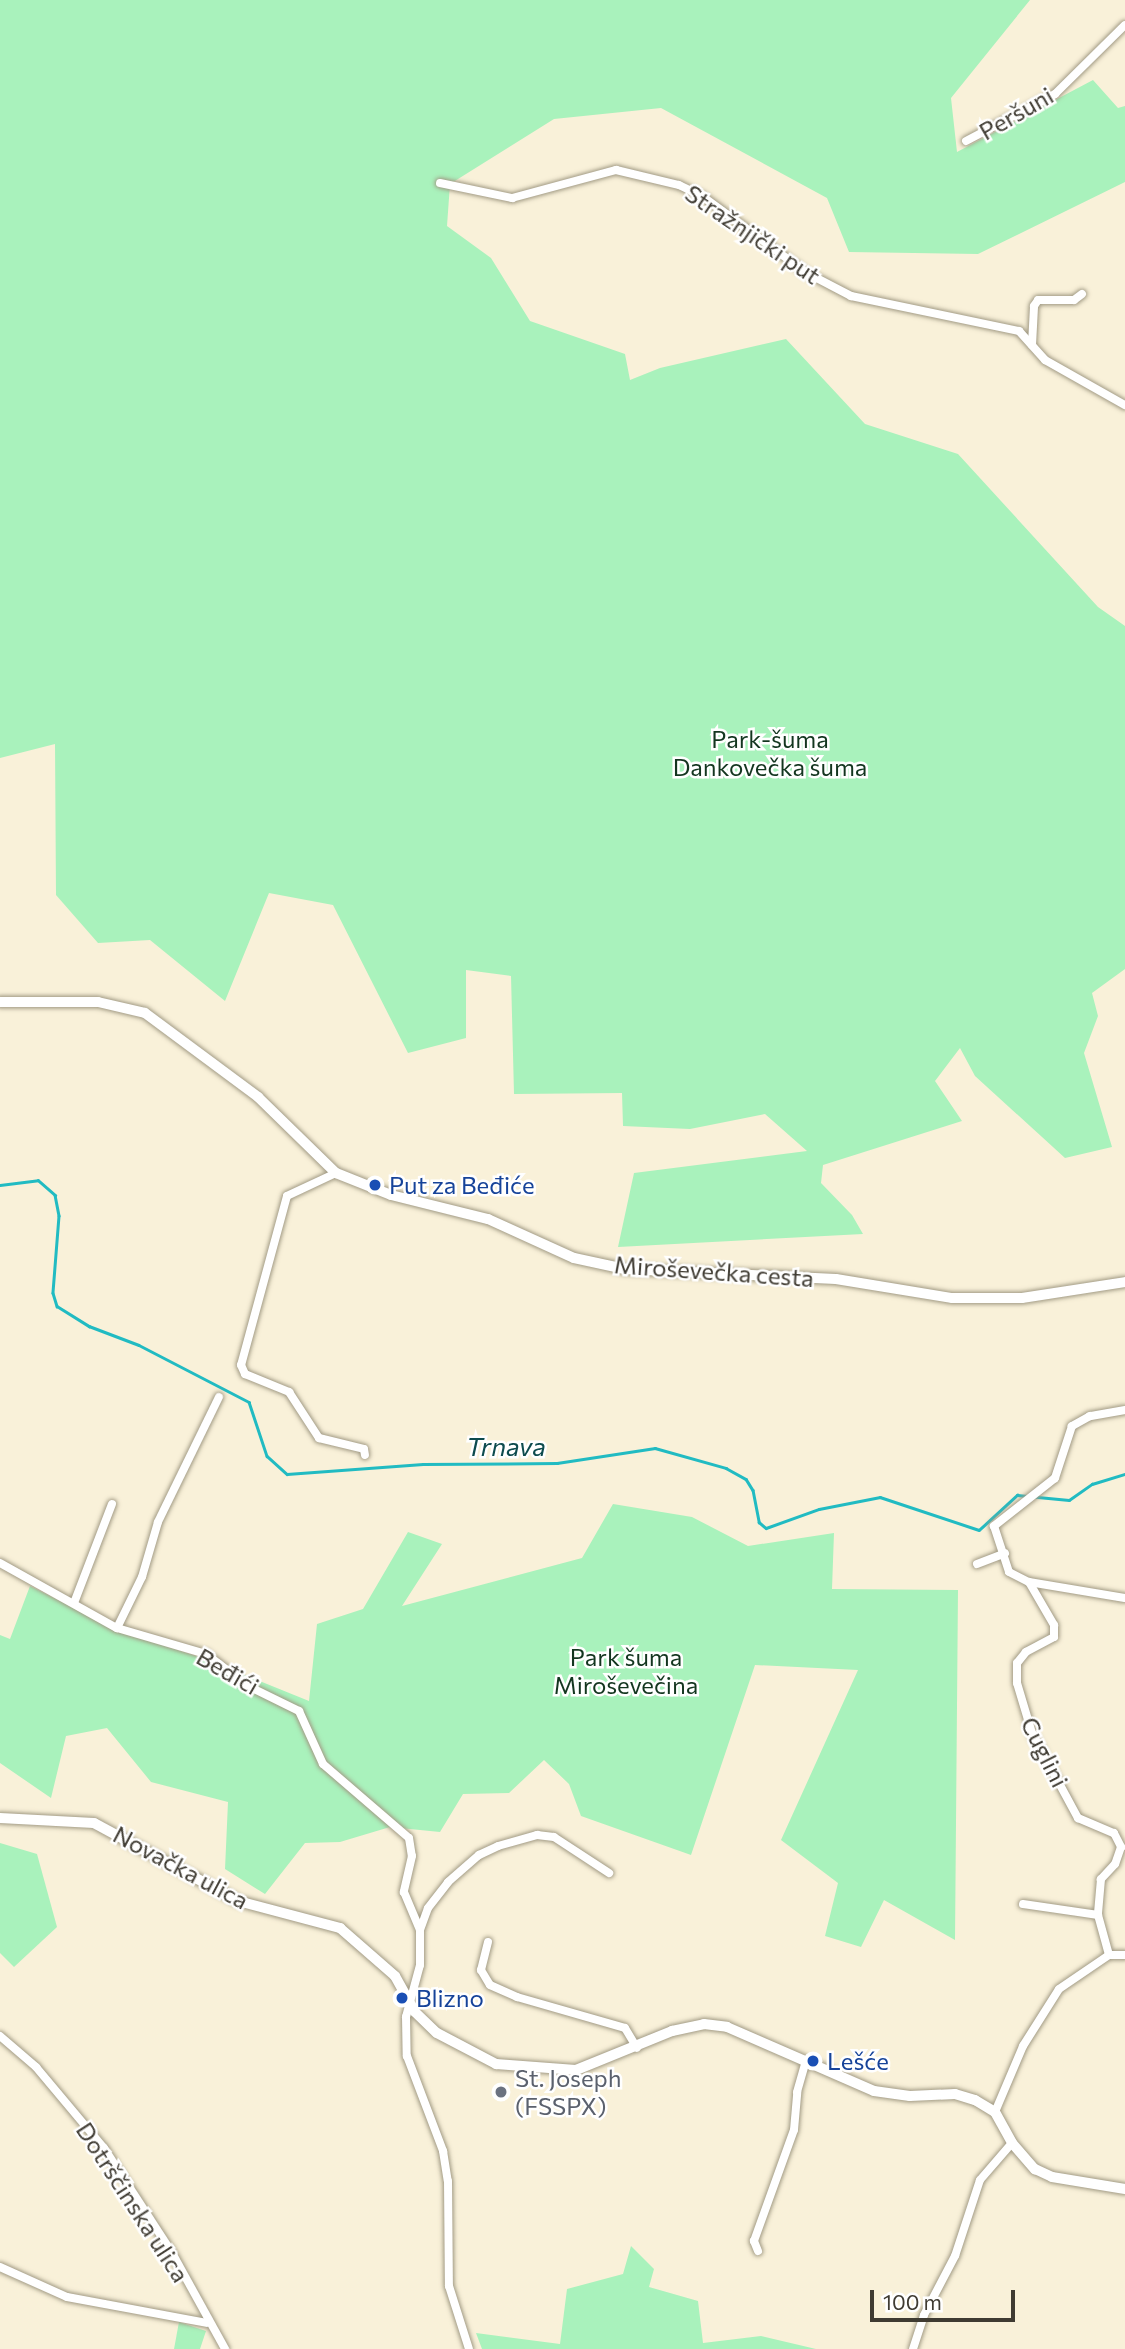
<!DOCTYPE html>
<html>
<head>
<meta charset="utf-8">
<style>
  body { margin:0 }
  #map { position:relative; width:1125px; height:2349px; overflow:hidden; background:#f9f1d9; font-family:Commissioner,sans-serif }
  div>[style] { position:absolute }
  .green>* { inset:0; background:#a9f2bc }
  .stream>* { height:2.5px; margin:-1.25px; padding:0 1.25px; transform-origin:1.25px; border-radius:1.25px; background:#21bbc2 }
  .roads { filter:drop-shadow(0 0 2px #a29b85) drop-shadow(0 0 2px #a29b85) }
  .minor>* { height:8px; margin:-4px; padding:0 4px; transform-origin:4px; border-radius:4px; background:#fff }
  .tertiary>* { height:10px; margin:-5px; padding:0 5px; transform-origin:5px; border-radius:5px; background:#fff }
  .secondary>* { height:10px; margin:-5px; padding:0 5px; transform-origin:5px; border-radius:5px; background:#fff }
  .dots>* { width:19px; height:19px; translate:-50% -50%; box-sizing:border-box; border:4px solid #fff; border-radius:50% }
  span { translate:-50% -50%; white-space:nowrap; text-align:center; line-height:1.15; -webkit-text-stroke:5px #fff; paint-order:stroke }
  .street-label { font-size:24px; color:#3f3b32 }
  .park-label { font-size:24px; color:#13361f }
  .transit-label { font-size:24px; color:#164399 }
  .left { translate:0 -50%; text-align:left }
  .worship-label { font-size:24px; color:#5b616d }
  .water-label { font-size:26px; color:#0d4b4e; font-style:italic }
  .scale { position:absolute; left:870px; top:2290px; width:145px; height:32px; box-sizing:border-box; border:4px solid #3f3b32; border-top:0; padding-left:9px; font-size:21px; line-height:24px; white-space:nowrap; color:#3f3b32; -webkit-text-stroke:5px #fff; paint-order:stroke }
</style>
</head>
<body>
<div id="map">
  <div class="green">
    <div style="clip-path:polygon(0 0,1030px 0,951px 98px,957px 152px,1093px 80px,1118px 108px,1125px 106px,1125px 182px,978px 254px,849px 252px,827px 198px,661px 108px,554px 119px,450px 184px,447px 226px,491px 258px,530px 321px,625px 354px,630px 380px,660px 368px,786px 339px,865px 424px,958px 454px,1098px 607px,1125px 626px,1125px 969px,1092px 993px,1098px 1016px,1084px 1053px,1112px 1147px,1065px 1158px,975px 1076px,960px 1048px,935px 1081px,962px 1121px,823px 1165px,821px 1183px,852px 1215px,863px 1234px,618px 1247px,634px 1173px,807px 1151px,765px 1114px,690px 1129px,623px 1126px,622px 1093px,514px 1094px,511px 976px,466px 970px,466px 1038px,408px 1053px,333px 905px,269px 893px,225px 1001px,150px 940px,98px 943px,56px 895px,55px 744px,0 758px)"></div>
    <div style="clip-path:polygon(613px 1504px,692px 1517px,748px 1546px,834px 1533px,832px 1589px,958px 1590px,955px 1940px,884px 1900px,861px 1947px,825px 1936px,838px 1883px,781px 1840px,858px 1670px,755px 1665px,691px 1855px,581px 1816px,569px 1784px,544px 1760px,509px 1793px,463px 1794px,440px 1832px,390px 1827px,340px 1842px,305px 1843px,265px 1894px,225px 1869px,228px 1802px,151px 1782px,107px 1728px,66px 1736px,51px 1798px,0 1763px,0 1635px,10px 1639px,30px 1586px,120px 1631px,205px 1659px,309px 1701px,317px 1624px,363px 1609px,408px 1532px,442px 1544px,402px 1606px,582px 1558px)"></div>
    <div style="clip-path:polygon(0 1843px,37px 1854px,57px 1927px,14px 1967px,0 1953px)"></div>
    <div style="clip-path:polygon(631px 2246px,654px 2269px,649px 2287px,698px 2301px,703px 2343px,761px 2336px,816px 2349px,482px 2349px,476px 2333px,560px 2344px,567px 2289px,623px 2274px)"></div>
    <div style="clip-path:polygon(179px 2322px,206px 2331px,200px 2349px,174px 2349px)"></div>
  </div>
  <div class="stream">
    <div style="left:0;top:1185px;width:38px;rotate:-7deg"></div>
    <div style="left:38px;top:1180px;width:23px;rotate:41deg"></div>
    <div style="left:55px;top:1195px;width:21px;rotate:79deg"></div>
    <div style="left:59px;top:1216px;width:77px;rotate:94.5deg"></div>
    <div style="left:53px;top:1293px;width:14px;rotate:73deg"></div>
    <div style="left:57px;top:1306px;width:38px;rotate:32deg"></div>
    <div style="left:89px;top:1326px;width:53px;rotate:20.8deg"></div>
    <div style="left:139px;top:1345px;width:124px;rotate:27.4deg"></div>
    <div style="left:249px;top:1402px;width:57px;rotate:71.6deg"></div>
    <div style="left:267px;top:1456px;width:27px;rotate:42deg"></div>
    <div style="left:287px;top:1474px;width:136px;rotate:-4.2deg"></div>
    <div style="left:423px;top:1464px;width:134px;rotate:-0.4deg"></div>
    <div style="left:557px;top:1463px;width:99px;rotate:-8.7deg"></div>
    <div style="left:655px;top:1448px;width:74px;rotate:15.7deg"></div>
    <div style="left:726px;top:1468px;width:23px;rotate:29deg"></div>
    <div style="left:746px;top:1479px;width:13px;rotate:58deg"></div>
    <div style="left:753px;top:1490px;width:33px;rotate:79deg"></div>
    <div style="left:759px;top:1522px;width:9px;rotate:41deg"></div>
    <div style="left:766px;top:1528px;width:56px;rotate:-19.7deg"></div>
    <div style="left:819px;top:1509px;width:62px;rotate:-11.1deg"></div>
    <div style="left:880px;top:1497px;width:104px;rotate:18.4deg"></div>
    <div style="left:979px;top:1530px;width:52px;rotate:-42.6deg"></div>
    <div style="left:1017px;top:1495px;width:52px;rotate:5.5deg"></div>
    <div style="left:1069px;top:1500px;width:28px;rotate:-35deg"></div>
    <div style="left:1092px;top:1484px;width:34px;rotate:-17deg"></div>
  </div>
  <div class="roads">
    <div class="minor">
      <div style="left:966px;top:141px;width:101px;rotate:-27.8deg"></div>
      <div style="left:1055px;top:94px;width:98px;rotate:-44.6deg"></div>
      <div style="left:440px;top:183px;width:74px;rotate:11.8deg"></div>
      <div style="left:512px;top:198px;width:108px;rotate:-15.1deg"></div>
      <div style="left:616px;top:170px;width:65px;rotate:13.4deg"></div>
      <div style="left:679px;top:185px;width:25px;rotate:26deg"></div>
      <div style="left:702px;top:196px;width:130px;rotate:36.3deg"></div>
      <div style="left:807px;top:273px;width:50px;rotate:27.6deg"></div>
      <div style="left:851px;top:296px;width:172px;rotate:11.8deg"></div>
      <div style="left:1019px;top:331px;width:39px;rotate:48deg"></div>
      <div style="left:1045px;top:360px;width:92px;rotate:29.4deg"></div>
      <div style="left:1032px;top:345px;width:39px;rotate:-87deg"></div>
      <div style="left:1034px;top:306px;width:7px;rotate:-56deg"></div>
      <div style="left:1038px;top:300px;width:36px"></div>
      <div style="left:1074px;top:300px;width:10px;rotate:-37deg"></div>
      <div style="left:336px;top:1173px;width:54px;rotate:154.9deg"></div>
      <div style="left:287px;top:1196px;width:175px;rotate:105.2deg"></div>
      <div style="left:241px;top:1365px;width:10px;rotate:66deg"></div>
      <div style="left:245px;top:1374px;width:48px;rotate:22.2deg"></div>
      <div style="left:289px;top:1392px;width:55px;rotate:56.9deg"></div>
      <div style="left:319px;top:1438px;width:46px;rotate:13.7deg"></div>
      <div style="left:364px;top:1449px;width:6px;rotate:81deg"></div>
      <div style="left:1125px;top:1410px;width:36px;rotate:170deg"></div>
      <div style="left:1090px;top:1416px;width:21px;rotate:151deg"></div>
      <div style="left:1072px;top:1426px;width:55px;rotate:108.1deg"></div>
      <div style="left:1055px;top:1478px;width:78px;rotate:141.8deg"></div>
      <div style="left:994px;top:1526px;width:48px;rotate:71.9deg"></div>
      <div style="left:1009px;top:1572px;width:22px;rotate:27deg"></div>
      <div style="left:1029px;top:1582px;width:97px;rotate:9.5deg"></div>
      <div style="left:0;top:1563px;width:134px;rotate:29.1deg"></div>
      <div style="left:117px;top:1628px;width:93px;rotate:16.3deg"></div>
      <div style="left:206px;top:1654px;width:53px;rotate:37.3deg"></div>
      <div style="left:248px;top:1686px;width:57px;rotate:26.1deg"></div>
      <div style="left:299px;top:1711px;width:58px;rotate:65.6deg"></div>
      <div style="left:323px;top:1764px;width:113px;rotate:40.7deg"></div>
      <div style="left:409px;top:1838px;width:18px;rotate:81deg"></div>
      <div style="left:412px;top:1856px;width:37px;rotate:103deg"></div>
      <div style="left:404px;top:1892px;width:41px;rotate:67.2deg"></div>
      <div style="left:420px;top:1930px;width:35px;rotate:90deg"></div>
      <div style="left:420px;top:1965px;width:54px;rotate:105.1deg"></div>
      <div style="left:406px;top:2017px;width:39px;rotate:89deg"></div>
      <div style="left:407px;top:2056px;width:102px;rotate:69.2deg"></div>
      <div style="left:443px;top:2151px;width:30px;rotate:81deg"></div>
      <div style="left:448px;top:2181px;width:105px;rotate:89.5deg"></div>
      <div style="left:449px;top:2286px;width:66px;rotate:72.4deg"></div>
      <div style="left:977px;top:1564px;width:30px;rotate:-21deg"></div>
      <div style="left:1029px;top:1582px;width:50px;rotate:59.8deg"></div>
      <div style="left:1054px;top:1625px;width:12px;rotate:90deg"></div>
      <div style="left:1054px;top:1637px;width:32px;rotate:152deg"></div>
      <div style="left:1026px;top:1652px;width:14px;rotate:129deg"></div>
      <div style="left:1017px;top:1663px;width:20px;rotate:90deg"></div>
      <div style="left:1017px;top:1683px;width:52px;rotate:73.3deg"></div>
      <div style="left:1032px;top:1733px;width:97px;rotate:61.6deg"></div>
      <div style="left:1078px;top:1818px;width:39px;rotate:23deg"></div>
      <div style="left:1114px;top:1833px;width:16px;rotate:63deg"></div>
      <div style="left:1121px;top:1847px;width:18px;rotate:109deg"></div>
      <div style="left:1115px;top:1864px;width:21px;rotate:133deg"></div>
      <div style="left:1101px;top:1879px;width:36px;rotate:95deg"></div>
      <div style="left:1098px;top:1915px;width:41px;rotate:74.6deg"></div>
      <div style="left:74px;top:1603px;width:106px;rotate:-69deg"></div>
      <div style="left:117px;top:1628px;width:57px;rotate:-63.9deg"></div>
      <div style="left:142px;top:1577px;width:57px;rotate:-73.8deg"></div>
      <div style="left:158px;top:1522px;width:139px;rotate:-64deg"></div>
      <div style="left:1023px;top:1904px;width:76px;rotate:8.3deg"></div>
      <div style="left:420px;top:1930px;width:23px;rotate:-70deg"></div>
      <div style="left:428px;top:1908px;width:33px;rotate:-52deg"></div>
      <div style="left:448px;top:1882px;width:41px;rotate:-41.1deg"></div>
      <div style="left:479px;top:1855px;width:21px;rotate:-25deg"></div>
      <div style="left:498px;top:1846px;width:41px;rotate:-15.8deg"></div>
      <div style="left:537px;top:1835px;width:17px;rotate:7deg"></div>
      <div style="left:554px;top:1837px;width:66px;rotate:33.2deg"></div>
      <div style="left:488px;top:1942px;width:29px;rotate:104deg"></div>
      <div style="left:481px;top:1970px;width:17px;rotate:59deg"></div>
      <div style="left:490px;top:1985px;width:30px;rotate:24deg"></div>
      <div style="left:517px;top:1997px;width:112px;rotate:16deg"></div>
      <div style="left:625px;top:2028px;width:23px;rotate:59deg"></div>
      <div style="left:0;top:2036px;width:48px;rotate:40.7deg"></div>
      <div style="left:36px;top:2067px;width:106px;rotate:50deg"></div>
      <div style="left:104px;top:2148px;width:123px;rotate:57deg"></div>
      <div style="left:171px;top:2251px;width:112px;rotate:61.1deg"></div>
      <div style="left:995px;top:2112px;width:72px;rotate:-67deg"></div>
      <div style="left:1023px;top:2046px;width:67px;rotate:-57.7deg"></div>
      <div style="left:1059px;top:1989px;width:60px;rotate:-34.2deg"></div>
      <div style="left:1109px;top:1955px;width:16px"></div>
      <div style="left:758px;top:2251px;width:11px;rotate:-112deg"></div>
      <div style="left:754px;top:2241px;width:118px;rotate:-70.2deg"></div>
      <div style="left:794px;top:2130px;width:38px;rotate:-85deg"></div>
      <div style="left:797px;top:2092px;width:32px;rotate:-74deg"></div>
      <div style="left:0;top:2267px;width:73px;rotate:24.1deg"></div>
      <div style="left:67px;top:2297px;width:142px;rotate:10.5deg"></div>
      <div style="left:913px;top:2349px;width:36px;rotate:-72deg"></div>
      <div style="left:924px;top:2315px;width:67px;rotate:-62.3deg"></div>
      <div style="left:955px;top:2256px;width:80px;rotate:-71.8deg"></div>
      <div style="left:980px;top:2180px;width:49px;rotate:-49.1deg"></div>
    </div>
    <div class="tertiary">
      <div style="left:0;top:1818px;width:94px;rotate:3deg"></div>
      <div style="left:94px;top:1823px;width:164px;rotate:28.4deg"></div>
      <div style="left:238px;top:1901px;width:106px;rotate:14.8deg"></div>
      <div style="left:340px;top:1928px;width:73px;rotate:41.1deg"></div>
      <div style="left:395px;top:1976px;width:41px;rotate:60.9deg"></div>
      <div style="left:415px;top:2012px;width:30px;rotate:44deg"></div>
      <div style="left:437px;top:2033px;width:67px;rotate:27.7deg"></div>
      <div style="left:496px;top:2064px;width:80px;rotate:4.3deg"></div>
      <div style="left:576px;top:2070px;width:104px;rotate:-22.1deg"></div>
      <div style="left:672px;top:2031px;width:33px;rotate:-12deg"></div>
      <div style="left:704px;top:2024px;width:23px;rotate:7deg"></div>
      <div style="left:727px;top:2027px;width:160px;rotate:23.5deg"></div>
      <div style="left:874px;top:2091px;width:36px;rotate:8deg"></div>
      <div style="left:910px;top:2096px;width:45px;rotate:-2.5deg"></div>
      <div style="left:955px;top:2094px;width:21px;rotate:17deg"></div>
      <div style="left:975px;top:2100px;width:23px;rotate:31deg"></div>
      <div style="left:995px;top:2112px;width:35px;rotate:61deg"></div>
      <div style="left:1012px;top:2143px;width:35px;rotate:49deg"></div>
      <div style="left:1035px;top:2169px;width:19px;rotate:25deg"></div>
      <div style="left:1052px;top:2177px;width:74px;rotate:9.3deg"></div>
    </div>
    <div class="secondary">
      <div style="left:0;top:1002px;width:98px"></div>
      <div style="left:98px;top:1002px;width:48px;rotate:13.2deg"></div>
      <div style="left:145px;top:1013px;width:141px;rotate:36.6deg"></div>
      <div style="left:258px;top:1097px;width:109px;rotate:44.3deg"></div>
      <div style="left:336px;top:1173px;width:59px;rotate:21.8deg"></div>
      <div style="left:391px;top:1195px;width:100px;rotate:13.9deg"></div>
      <div style="left:488px;top:1219px;width:94px;rotate:24.4deg"></div>
      <div style="left:574px;top:1258px;width:52px;rotate:12.2deg"></div>
      <div style="left:625px;top:1269px;width:211px;rotate:2.7deg"></div>
      <div style="left:836px;top:1279px;width:118px;rotate:9.3deg"></div>
      <div style="left:952px;top:1298px;width:70px"></div>
      <div style="left:1022px;top:1298px;width:104px;rotate:-8.8deg"></div>
    </div>
  </div>
  <div class="dots">
    <div style="left:375px;top:1185px;background:#1a4fb4"></div>
    <div style="left:402px;top:1998px;background:#1a4fb4"></div>
    <div style="left:813px;top:2061px;background:#1a4fb4"></div>
    <div style="left:501px;top:2092px;background:#6b7280"></div>
  </div>
  <div class="street-label">
    <span style="left:1016px;top:113px;rotate:-30deg">Peršuni</span>
    <span style="left:753px;top:234px;rotate:34deg">Stražnjički put</span>
    <span style="left:714px;top:1271px;rotate:4deg">Miroševečka cesta</span>
    <span style="left:228px;top:1671px;rotate:30deg">Beđići</span>
    <span style="left:1045px;top:1752px;rotate:63deg">Cuglini</span>
    <span style="left:181px;top:1867px;rotate:28deg">Novačka ulica</span>
    <span style="left:133px;top:2202px;rotate:57deg">Dotrščinska ulica</span>
  </div>
  <div class="park-label">
    <span style="left:770px;top:753px">Park-šuma<br>Dankovečka šuma</span>
    <span style="left:626px;top:1671px">Park šuma<br>Miroševečina</span>
  </div>
  <div class="transit-label">
    <span class="left" style="left:389px;top:1185px">Put za Beđiće</span>
    <span class="left" style="left:416px;top:1998px">Blizno</span>
    <span class="left" style="left:827px;top:2061px">Lešće</span>
  </div>
  <div class="worship-label">
    <span class="left" style="left:515px;top:2092px">St. Joseph<br>(FSSPX)</span>
  </div>
  <div class="water-label">
    <span style="left:506px;top:1446px">Trnava</span>
  </div>
  <div class="scale">100 m</div>
</div>
</body>
</html>
